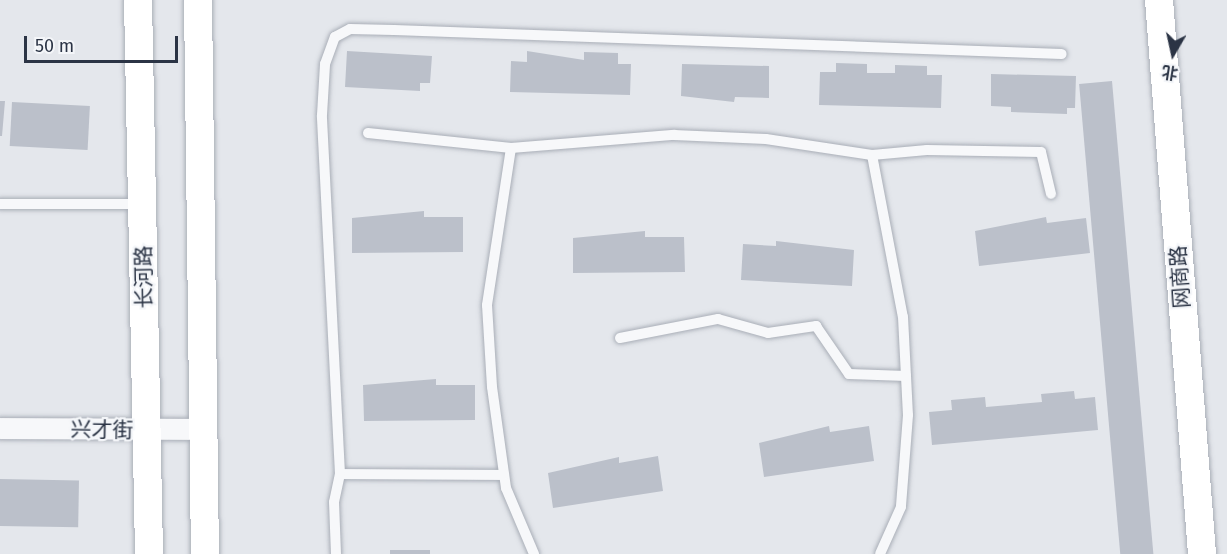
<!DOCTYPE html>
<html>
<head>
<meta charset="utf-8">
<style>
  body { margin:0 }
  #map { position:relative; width:1227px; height:554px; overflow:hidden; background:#e4e7ec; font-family:"Fira Sans","Noto Sans SC",sans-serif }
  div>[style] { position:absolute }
  .building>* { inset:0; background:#bbc0ca; transform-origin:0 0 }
  .roads { filter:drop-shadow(0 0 2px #a9aeb7) drop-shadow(0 0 2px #a9aeb7) }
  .lane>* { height:10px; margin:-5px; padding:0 5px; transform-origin:5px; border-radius:5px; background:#f7f8fa }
  .street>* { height:21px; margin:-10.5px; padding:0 10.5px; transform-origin:10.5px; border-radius:10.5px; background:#f7f8fa }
  .secondary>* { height:28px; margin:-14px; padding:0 14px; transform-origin:14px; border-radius:14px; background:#fff }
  span { translate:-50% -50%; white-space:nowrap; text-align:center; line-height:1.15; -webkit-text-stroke:4.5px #f4f6f9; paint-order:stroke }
  .street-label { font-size:21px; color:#2b3445 }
  .north { position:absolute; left:1143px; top:24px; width:60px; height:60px; -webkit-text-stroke:4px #f4f6f9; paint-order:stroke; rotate:189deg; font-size:16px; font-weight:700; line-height:24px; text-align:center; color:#2b3445 }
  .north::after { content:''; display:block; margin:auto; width:21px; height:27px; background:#2b3445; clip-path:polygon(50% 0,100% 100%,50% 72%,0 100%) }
  .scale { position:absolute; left:24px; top:36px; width:154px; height:27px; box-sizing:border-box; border:3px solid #2b3445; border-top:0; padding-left:8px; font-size:18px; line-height:21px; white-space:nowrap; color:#2b3445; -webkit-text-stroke:4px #f4f6f9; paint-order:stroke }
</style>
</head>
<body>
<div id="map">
  <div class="building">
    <div style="clip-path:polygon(347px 51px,432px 56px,430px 83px,420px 83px,420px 91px,345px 87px)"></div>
    <div style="clip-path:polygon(527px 51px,584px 60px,584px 52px,618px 53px,618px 64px,631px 64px,630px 95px,510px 92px,511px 61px,527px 62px)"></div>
    <div style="clip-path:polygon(836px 63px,867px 64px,867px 73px,895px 73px,895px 65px,927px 66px,927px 75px,942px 75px,941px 108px,819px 105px,820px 72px,836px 72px)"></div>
    <div style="clip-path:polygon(682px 64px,769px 66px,769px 98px,735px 97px,734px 102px,681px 96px)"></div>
    <div style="clip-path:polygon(991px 74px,1076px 76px,1075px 108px,1067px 108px,1067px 114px,1011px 112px,1011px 107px,991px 106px)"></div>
    <div style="left:1112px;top:81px;width:475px;height:33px;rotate:85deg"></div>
    <div style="clip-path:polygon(0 101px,5px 101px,2px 136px,0 136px)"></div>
    <div style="left:12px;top:102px;width:78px;height:44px;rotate:3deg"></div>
    <div style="clip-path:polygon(424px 211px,424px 217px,463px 217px,463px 252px,352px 253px,352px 218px)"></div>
    <div style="clip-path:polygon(1046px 217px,1047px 223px,1086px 218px,1090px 253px,979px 266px,975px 231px)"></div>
    <div style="clip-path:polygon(645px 231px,645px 237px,684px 237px,685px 272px,573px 273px,573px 238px)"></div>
    <div style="clip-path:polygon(776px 241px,854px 250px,852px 286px,741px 280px,743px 244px,776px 246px)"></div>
    <div style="clip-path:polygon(436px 379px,436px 385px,475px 385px,475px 420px,364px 421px,363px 385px)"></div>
    <div style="clip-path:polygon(1074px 391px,1075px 399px,1095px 397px,1098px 430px,932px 445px,929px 412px,952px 410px,951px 400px,985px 397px,986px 407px,1042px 402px,1041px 394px)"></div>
    <div style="clip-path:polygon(829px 426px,830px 432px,869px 426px,874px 461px,764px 477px,759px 443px)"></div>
    <div style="clip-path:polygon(658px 456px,663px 491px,553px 508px,548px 473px,619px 457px,619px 463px)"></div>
    <div style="left:0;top:479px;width:79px;height:47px;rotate:1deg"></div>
    <div style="left:390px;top:550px;width:40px;height:4px"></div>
  </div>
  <div class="roads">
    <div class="lane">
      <div style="left:368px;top:133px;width:144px;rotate:6deg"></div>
      <div style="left:511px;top:148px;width:164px;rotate:-4.6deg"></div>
      <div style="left:674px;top:135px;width:92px;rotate:2.5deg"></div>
      <div style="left:766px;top:139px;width:107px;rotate:8.6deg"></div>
      <div style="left:872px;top:155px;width:55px;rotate:-5.2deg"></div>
      <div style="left:927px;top:150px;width:114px;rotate:1deg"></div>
      <div style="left:1041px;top:152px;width:43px;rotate:76.6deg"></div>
      <div style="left:511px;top:148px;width:159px;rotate:98.7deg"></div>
      <div style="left:487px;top:305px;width:82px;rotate:86.5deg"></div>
      <div style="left:492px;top:387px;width:102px;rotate:82.1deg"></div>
      <div style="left:506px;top:488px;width:72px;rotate:67deg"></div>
      <div style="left:872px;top:155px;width:165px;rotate:79.2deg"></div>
      <div style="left:903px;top:317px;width:98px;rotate:87.1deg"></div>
      <div style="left:908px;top:415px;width:92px;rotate:94.4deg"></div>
      <div style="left:901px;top:507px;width:51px;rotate:114.1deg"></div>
      <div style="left:0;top:204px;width:141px"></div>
      <div style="left:620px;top:338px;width:100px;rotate:-11deg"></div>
      <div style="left:718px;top:319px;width:52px;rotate:15.6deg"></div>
      <div style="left:768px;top:333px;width:49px;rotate:-8.3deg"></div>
      <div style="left:816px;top:326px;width:58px;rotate:55.5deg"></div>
      <div style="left:849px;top:374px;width:57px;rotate:2deg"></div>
      <div style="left:340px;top:474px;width:164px;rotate:0.3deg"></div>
      <div style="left:336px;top:554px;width:52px;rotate:-92.2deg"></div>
      <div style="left:334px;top:502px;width:29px;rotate:-78deg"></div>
      <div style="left:340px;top:474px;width:359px;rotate:-92.9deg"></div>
      <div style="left:322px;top:115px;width:51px;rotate:-86.6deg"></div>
      <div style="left:325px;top:64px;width:29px;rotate:-70deg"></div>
      <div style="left:335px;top:37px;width:17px;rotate:-28deg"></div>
      <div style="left:350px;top:29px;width:44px;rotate:1.3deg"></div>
      <div style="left:394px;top:30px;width:668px;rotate:2.06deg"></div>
    </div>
    <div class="street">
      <div style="left:0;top:428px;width:204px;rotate:0.3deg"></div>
    </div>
    <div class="secondary">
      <div style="left:138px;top:0;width:554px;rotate:88.86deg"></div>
      <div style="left:198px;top:0;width:554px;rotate:89.28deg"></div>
      <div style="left:1159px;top:0;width:556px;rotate:85.56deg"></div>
    </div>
  </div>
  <div class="street-label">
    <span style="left:144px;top:277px;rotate:-91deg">长河路</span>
    <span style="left:1180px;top:277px;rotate:-94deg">网商路</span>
    <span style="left:102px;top:430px;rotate:1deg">兴才街</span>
  </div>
  <div class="north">北</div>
  <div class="scale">50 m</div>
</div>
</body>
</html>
